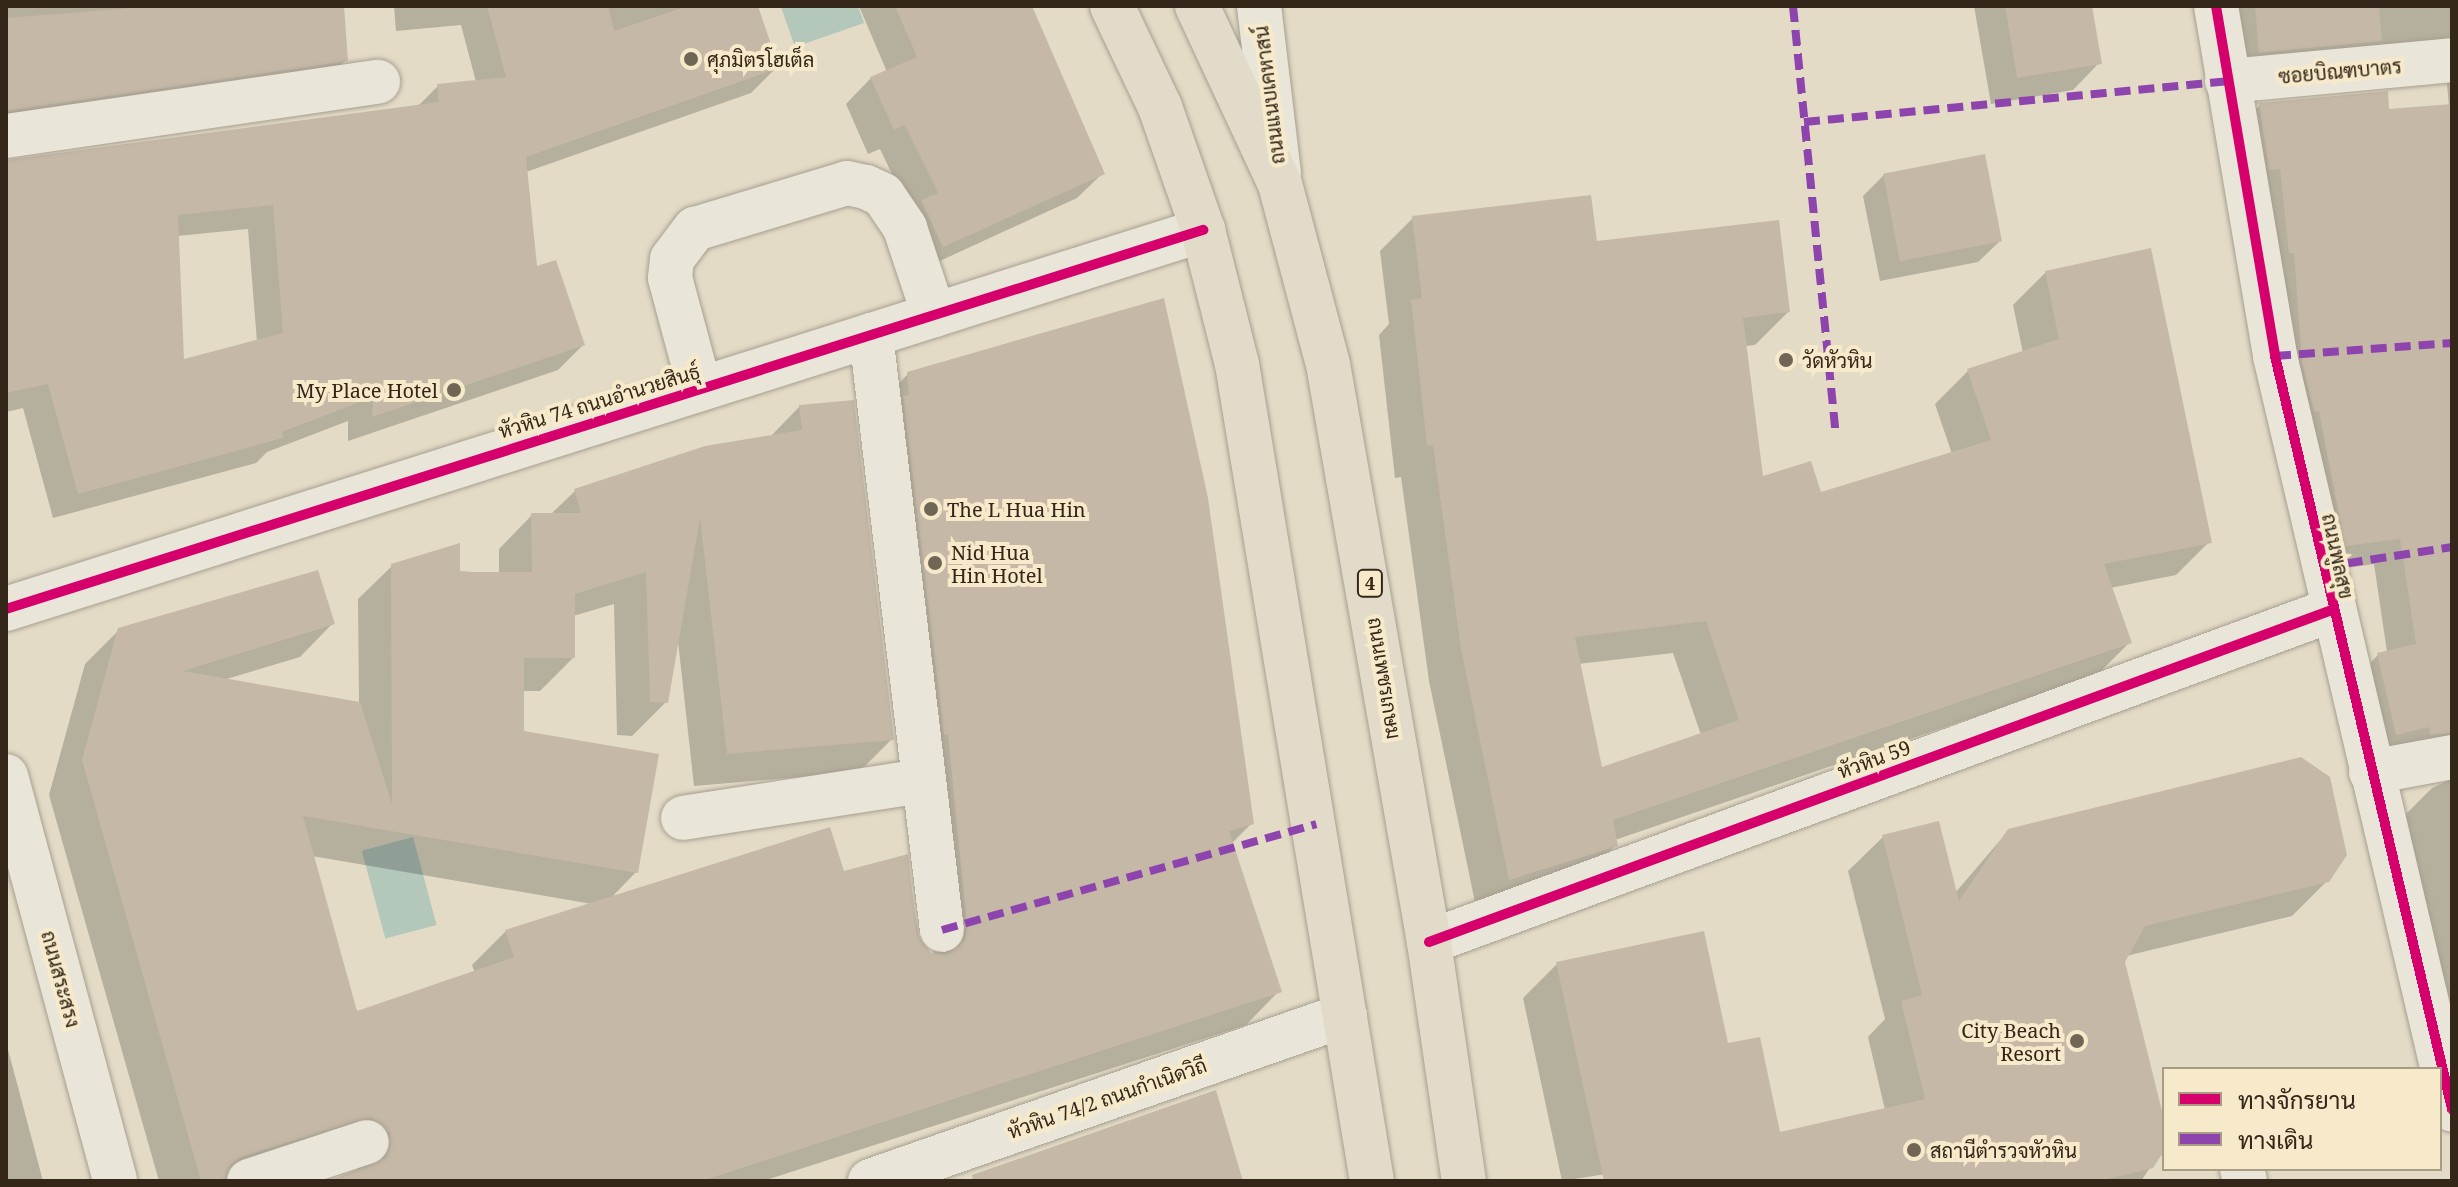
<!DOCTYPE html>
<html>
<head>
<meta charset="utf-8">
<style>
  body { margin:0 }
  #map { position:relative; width:2458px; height:1187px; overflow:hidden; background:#e3dbc6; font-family:"Noto Serif",Sarabun,serif }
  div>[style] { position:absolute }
  .water>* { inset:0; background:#b3c7bb; transform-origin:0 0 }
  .shadow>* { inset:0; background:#0003 }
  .building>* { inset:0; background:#c6b8a7; transform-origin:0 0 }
  .roads { filter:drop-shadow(0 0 2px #a79f90) drop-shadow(0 0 2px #a79f90) }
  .minor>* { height:44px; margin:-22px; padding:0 22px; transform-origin:22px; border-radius:22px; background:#eae5d9 }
  .major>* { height:44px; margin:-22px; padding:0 22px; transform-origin:22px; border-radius:22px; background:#e2dbc9 }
  .quiet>* { height:8px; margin-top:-4px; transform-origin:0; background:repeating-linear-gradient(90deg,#8e44ad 0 16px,transparent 0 24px) }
  .cycleway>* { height:10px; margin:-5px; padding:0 5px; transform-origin:5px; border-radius:5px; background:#d6006c }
  .dots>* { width:22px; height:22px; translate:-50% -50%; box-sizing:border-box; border:4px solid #f6eaca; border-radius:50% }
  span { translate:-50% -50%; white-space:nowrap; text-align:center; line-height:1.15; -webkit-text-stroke:8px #f6eaca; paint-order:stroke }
  .shield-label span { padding:2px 6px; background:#f6eaca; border:2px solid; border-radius:6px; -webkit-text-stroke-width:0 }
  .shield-label { font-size:18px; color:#34271a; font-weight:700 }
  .poi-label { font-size:20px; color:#34271a }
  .left { translate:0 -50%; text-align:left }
  .right { translate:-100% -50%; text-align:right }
  .street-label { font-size:20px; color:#34271a }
  .frame { position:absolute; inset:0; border:8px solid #34271a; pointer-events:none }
  .legend { position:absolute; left:2162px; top:1067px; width:280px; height:104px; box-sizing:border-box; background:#f6eaca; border:2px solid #a89c84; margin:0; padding:10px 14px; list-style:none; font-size:24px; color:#34271a }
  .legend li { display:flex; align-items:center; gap:16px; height:40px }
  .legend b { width:40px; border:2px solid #a89c84 }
</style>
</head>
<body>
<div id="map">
  <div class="water">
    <div style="clip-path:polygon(858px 6px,864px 23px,795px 47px,781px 7px)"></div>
    <div style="left:413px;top:837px;width:91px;height:53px;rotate:75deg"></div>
  </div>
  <div class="shadow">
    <div style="clip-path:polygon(6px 6px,342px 6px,346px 60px,321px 86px,6px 131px)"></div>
    <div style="clip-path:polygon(evenodd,394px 6px,756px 6px,777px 67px,751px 93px,526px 172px,535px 268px,583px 345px,558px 370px,348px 441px,348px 421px,267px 452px,256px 463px,53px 518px,23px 408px,6px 412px,6px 162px,417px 107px,438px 86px,476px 82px,461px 25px,396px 31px,394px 6px,248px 229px,257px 342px,182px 362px,177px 236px,248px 229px)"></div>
    <div style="clip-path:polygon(859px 6px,1028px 6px,1103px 173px,1077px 198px,918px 271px,911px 214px,880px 149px,868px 154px,846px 104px,871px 78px,887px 72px)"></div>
    <div style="clip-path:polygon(1974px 6px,2090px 6px,2099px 63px,2073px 90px,1991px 104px)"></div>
    <div style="clip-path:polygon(2227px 6px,2452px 6px,2452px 1107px,2405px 815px,2432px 788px,2451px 779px,2395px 763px,2351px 682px,2378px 655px,2387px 652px,2374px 564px,2319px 572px,2233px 132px,2260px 105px,2388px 112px,2449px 106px,2443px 41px,2233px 79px)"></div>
    <div style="clip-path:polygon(1884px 175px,2000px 241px,1978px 262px,1880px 281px,1863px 196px)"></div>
    <div style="clip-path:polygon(evenodd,1413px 218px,1595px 244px,1788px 312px,1755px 345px,1745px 346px,1762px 478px,1820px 494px,1952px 454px,1935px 404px,1968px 371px,2023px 353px,2013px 305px,2046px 272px,2209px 542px,2176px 575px,2110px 588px,2130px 642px,2097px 675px,1615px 840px,1616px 845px,1583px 878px,1477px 912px,1429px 681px,1401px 477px,1395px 478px,1379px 335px,1389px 324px,1380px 251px,1413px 218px,1673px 653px,1701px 735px,1600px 770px,1578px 664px,1673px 653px)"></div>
    <div style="clip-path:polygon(evenodd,908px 374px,1252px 823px,1231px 844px,1279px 991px,1246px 1025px,763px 1181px,335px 1181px,358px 1173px,358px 1167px,236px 1181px,159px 1181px,49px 795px,85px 664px,119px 630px,333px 623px,300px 657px,223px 680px,359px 704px,358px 599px,392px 566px,499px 574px,499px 549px,532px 515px,550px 515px,575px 491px,769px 438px,800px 406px,892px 739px,859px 772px,694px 786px,678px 641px,666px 702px,632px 736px,617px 735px,614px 604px,573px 616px,573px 658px,540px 691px,522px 691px,522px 733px,636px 872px,610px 899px,843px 873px,906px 856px,920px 945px,934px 956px,874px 408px,908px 374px,312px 856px,592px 904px,506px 931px,472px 965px,475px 973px,355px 1013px,312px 856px)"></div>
    <div style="clip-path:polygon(2009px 830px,2327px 881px,2292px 916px,2126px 956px,2123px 962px,2164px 1128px,2164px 1147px,2141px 1181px,1608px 1181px,1606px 1174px,1562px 1181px,1523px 998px,1557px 964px,1779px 1134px,1885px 1110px,1868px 1037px,1885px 1019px,1848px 871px,1883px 837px,1955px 893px)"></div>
    <div style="clip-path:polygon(6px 1042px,43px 1181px,6px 1181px)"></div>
  </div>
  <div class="building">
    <div style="clip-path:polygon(157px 6px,344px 6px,348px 61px,6px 111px,6px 18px)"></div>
    <div style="clip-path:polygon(evenodd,487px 6px,608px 6px,614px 31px,687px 6px,758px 6px,779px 68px,526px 157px,537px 266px,556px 260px,585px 345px,372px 417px,373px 397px,282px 432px,283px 438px,78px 494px,48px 384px,6px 393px,6px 160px,439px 102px,437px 84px,506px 77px,487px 6px,273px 205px,283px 333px,184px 359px,178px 215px,273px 205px)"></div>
    <div style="clip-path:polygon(895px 6px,1032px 6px,1105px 174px,943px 247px,921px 200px,938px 193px,905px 125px,894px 130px,870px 77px,917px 57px)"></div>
    <div style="clip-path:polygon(2005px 6px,2092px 6px,2102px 64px,2017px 78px)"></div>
    <div style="clip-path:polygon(2255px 6px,2379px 6px,2382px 41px,2259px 53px)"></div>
    <div style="clip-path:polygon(2388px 91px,2389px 109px,2452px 104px,2452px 733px,2430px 735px,2429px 727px,2396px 735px,2377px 653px,2416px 644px,2400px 539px,2345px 546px,2319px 411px,2314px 412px,2302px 363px,2294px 253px,2289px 253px,2280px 169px,2269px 170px,2259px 103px)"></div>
    <div style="left:1985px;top:154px;width:89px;height:104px;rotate:79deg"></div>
    <div style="clip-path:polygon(evenodd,1591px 195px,1597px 241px,1779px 220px,1790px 312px,1743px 318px,1763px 476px,1811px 461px,1821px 492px,1991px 440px,1967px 369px,2059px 339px,2045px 271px,2151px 248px,2212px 543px,2104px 564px,2132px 643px,1613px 820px,1618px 846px,1509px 880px,1461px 649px,1433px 445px,1427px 446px,1411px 300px,1422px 298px,1412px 216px,1591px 195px,1706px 621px,1739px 720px,1602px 767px,1575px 637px,1706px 621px)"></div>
    <div style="clip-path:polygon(1164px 298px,1208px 498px,1254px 824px,1229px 831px,1282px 992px,702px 1181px,329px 1181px,386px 1158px,390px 1133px,371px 1117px,241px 1157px,230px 1165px,225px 1181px,201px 1181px,82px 760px,118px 628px,318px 570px,335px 624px,183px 671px,360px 702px,392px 804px,391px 564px,460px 543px,460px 572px,532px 572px,531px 513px,581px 513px,574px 489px,705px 446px,802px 430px,799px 405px,854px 400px,894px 740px,727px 754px,700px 518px,668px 703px,650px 702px,646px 572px,575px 594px,575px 658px,524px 658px,524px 731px,659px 754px,638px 873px,303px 816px,357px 1011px,514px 957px,505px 930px,830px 827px,844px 871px,908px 854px,917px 934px,931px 953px,946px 955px,965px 941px,967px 927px,948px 734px,944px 735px,903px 396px,909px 395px,907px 372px)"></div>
    <div style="clip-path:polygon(2301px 757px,2330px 777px,2347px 855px,2329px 882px,2145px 926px,2125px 962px,2164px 1119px,2164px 1151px,2153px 1168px,2099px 1181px,1604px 1181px,1556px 962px,1704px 931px,1728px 1043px,1760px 1037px,1780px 1132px,1925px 1099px,1901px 1001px,1922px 995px,1882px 835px,1939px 821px,1959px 901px,2008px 829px)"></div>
    <div style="clip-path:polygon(1216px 1090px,1243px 1181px,973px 1181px,972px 1175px)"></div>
  </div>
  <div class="roads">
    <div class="minor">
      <div style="left:1259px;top:6px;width:169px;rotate:83.2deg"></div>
      <div style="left:2216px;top:6px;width:355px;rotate:80.4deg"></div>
      <div style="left:2275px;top:356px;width:774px;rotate:76.77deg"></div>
      <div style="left:2227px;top:81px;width:226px;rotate:-5.3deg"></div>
      <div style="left:6px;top:136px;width:376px;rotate:-8.3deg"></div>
      <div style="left:871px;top:335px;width:599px;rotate:83.2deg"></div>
      <div style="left:700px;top:389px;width:115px;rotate:-105.1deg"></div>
      <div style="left:670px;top:278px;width:19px;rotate:-84deg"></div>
      <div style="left:672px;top:259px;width:38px;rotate:-53deg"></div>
      <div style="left:695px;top:229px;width:159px;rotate:-16.8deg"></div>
      <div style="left:847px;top:183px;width:19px;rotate:12deg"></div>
      <div style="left:866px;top:187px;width:19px;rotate:25deg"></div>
      <div style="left:883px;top:195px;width:40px;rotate:56deg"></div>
      <div style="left:905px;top:228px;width:92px;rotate:71.6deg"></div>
      <div style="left:6px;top:609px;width:1256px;rotate:-17.57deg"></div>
      <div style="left:2371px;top:772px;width:82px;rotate:-10.5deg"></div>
      <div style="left:6px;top:776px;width:419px;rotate:74.9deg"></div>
      <div style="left:683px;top:818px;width:241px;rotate:-8.8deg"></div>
      <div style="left:1429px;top:942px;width:962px;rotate:-20.19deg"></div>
      <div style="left:2242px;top:1169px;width:12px;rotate:76deg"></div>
      <div style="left:249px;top:1181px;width:124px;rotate:-18.3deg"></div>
      <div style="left:870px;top:1181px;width:503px;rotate:-19.26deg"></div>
    </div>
    <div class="major">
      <div style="left:1112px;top:6px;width:112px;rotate:64.6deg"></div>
      <div style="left:1160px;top:107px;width:130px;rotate:70.7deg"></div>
      <div style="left:1203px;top:230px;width:138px;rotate:75.8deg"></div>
      <div style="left:1237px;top:364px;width:828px;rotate:80.62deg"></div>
      <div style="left:1197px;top:6px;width:196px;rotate:65deg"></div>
      <div style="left:1280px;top:184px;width:186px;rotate:75.1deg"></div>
      <div style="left:1328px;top:364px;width:587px;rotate:80.09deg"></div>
      <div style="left:1429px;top:942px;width:242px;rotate:81.7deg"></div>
    </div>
  </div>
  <div class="quiet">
    <div style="left:1793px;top:6px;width:425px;rotate:84.3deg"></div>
    <div style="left:1804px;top:122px;width:425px;rotate:-5.5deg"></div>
    <div style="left:2275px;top:356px;width:177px;rotate:-4.2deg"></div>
    <div style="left:2323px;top:567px;width:131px;rotate:-8.8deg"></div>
    <div style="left:942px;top:930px;width:389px;rotate:-15.8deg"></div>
  </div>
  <div class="cycleway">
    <div style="left:2216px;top:6px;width:355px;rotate:80.4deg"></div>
    <div style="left:2275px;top:356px;width:774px;rotate:76.77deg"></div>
    <div style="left:6px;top:609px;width:1256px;rotate:-17.57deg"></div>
    <div style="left:1429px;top:942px;width:962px;rotate:-20.19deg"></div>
  </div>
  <div class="dots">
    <div style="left:691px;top:59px;background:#716656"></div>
    <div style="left:1786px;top:360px;background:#716656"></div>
    <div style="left:454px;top:390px;background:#716656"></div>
    <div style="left:931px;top:509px;background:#716656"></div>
    <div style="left:935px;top:563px;background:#716656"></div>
    <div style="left:2077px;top:1041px;background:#716656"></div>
    <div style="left:1914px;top:1150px;background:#716656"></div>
  </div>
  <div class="shield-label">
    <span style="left:1370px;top:583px">4</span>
  </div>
  <div class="poi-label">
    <span class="left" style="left:707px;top:59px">ศุภมิตรโฮเต็ล</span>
    <span class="left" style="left:1802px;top:360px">วัดหัวหิน</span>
    <span class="right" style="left:438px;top:390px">My Place Hotel</span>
    <span class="left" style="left:947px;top:509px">The L Hua Hin</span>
    <span class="left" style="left:951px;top:564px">Nid Hua<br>Hin Hotel</span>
    <span class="right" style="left:2061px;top:1042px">City Beach<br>Resort</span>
    <span class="left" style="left:1930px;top:1150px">สถานีตำรวจหัวหิน</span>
  </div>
  <div class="street-label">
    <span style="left:2340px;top:71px;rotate:-5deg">ซอยบิณฑบาตร</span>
    <span style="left:1269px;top:95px;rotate:-97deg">ถนนแนบเคหาสน์</span>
    <span style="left:599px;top:401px;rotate:-17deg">หัวหิน 74 ถนนอำนวยสินธุ์</span>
    <span style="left:2338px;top:556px;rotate:78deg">ถนนพูลสุข</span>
    <span style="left:1385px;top:678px;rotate:81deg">ถนนเพชรเกษม</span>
    <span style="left:1874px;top:759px;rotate:-20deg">หัวหิน 59</span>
    <span style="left:61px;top:979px;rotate:75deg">ถนนสระสรง</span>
    <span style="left:1107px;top:1098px;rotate:-19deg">หัวหิน 74/2 ถนนกำเนิดวิถี</span>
  </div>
  <div class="frame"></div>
  <ul class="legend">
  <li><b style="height:10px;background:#d6006c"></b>ทางจักรยาน</li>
  <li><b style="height:10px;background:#8e44ad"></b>ทางเดิน</li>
  </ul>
</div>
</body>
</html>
